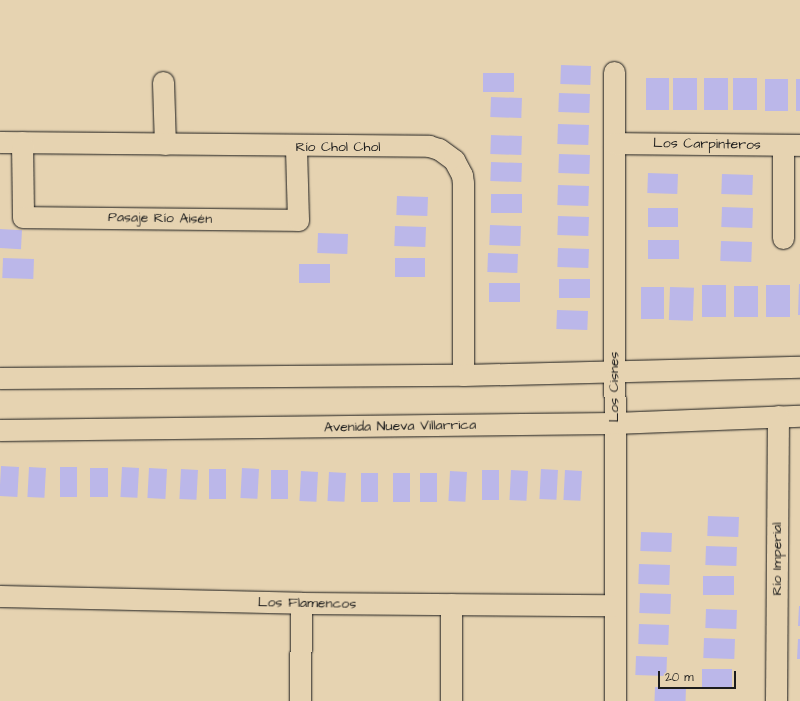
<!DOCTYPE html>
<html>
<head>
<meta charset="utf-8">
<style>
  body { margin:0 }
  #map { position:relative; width:800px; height:701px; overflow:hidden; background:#e6d3b1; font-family:"Architects Daughter",sans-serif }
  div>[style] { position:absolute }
  .building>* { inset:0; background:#bbb7e9; transform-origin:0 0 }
  .roads { filter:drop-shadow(0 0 1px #1c1c1c) drop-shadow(0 0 1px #1c1c1c) }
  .street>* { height:21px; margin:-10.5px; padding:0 10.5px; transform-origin:10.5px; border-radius:10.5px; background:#e6d3b1 }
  span { translate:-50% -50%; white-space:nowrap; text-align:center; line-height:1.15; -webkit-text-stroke:3.5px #e6d3b1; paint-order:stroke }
  .street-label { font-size:14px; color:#1c1c1c }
  .scale { position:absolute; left:658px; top:671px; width:78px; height:18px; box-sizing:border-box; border:2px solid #1c1c1c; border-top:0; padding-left:5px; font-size:12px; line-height:14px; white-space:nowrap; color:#1c1c1c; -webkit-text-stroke:3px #e6d3b1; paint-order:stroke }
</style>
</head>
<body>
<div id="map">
  <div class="building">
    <div style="left:561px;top:65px;width:30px;height:19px;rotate:2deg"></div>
    <div style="left:483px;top:73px;width:31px;height:19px"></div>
    <div style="left:646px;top:78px;width:23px;height:32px"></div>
    <div style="left:673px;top:78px;width:24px;height:32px"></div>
    <div style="left:704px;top:78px;width:24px;height:32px"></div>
    <div style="left:733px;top:78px;width:24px;height:32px"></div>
    <div style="left:765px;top:79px;width:23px;height:32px"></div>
    <div style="left:796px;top:79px;width:4px;height:32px"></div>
    <div style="left:559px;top:93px;width:31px;height:19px;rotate:2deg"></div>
    <div style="left:491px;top:97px;width:31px;height:20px;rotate:2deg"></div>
    <div style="left:558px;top:124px;width:31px;height:20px;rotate:2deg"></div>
    <div style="left:491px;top:135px;width:31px;height:19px;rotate:2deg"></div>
    <div style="left:559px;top:154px;width:31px;height:19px;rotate:2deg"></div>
    <div style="left:491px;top:162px;width:31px;height:19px;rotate:2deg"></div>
    <div style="left:648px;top:173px;width:30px;height:20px;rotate:2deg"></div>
    <div style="left:722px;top:174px;width:31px;height:20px;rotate:2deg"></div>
    <div style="left:558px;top:185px;width:31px;height:20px;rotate:2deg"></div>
    <div style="left:491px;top:194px;width:31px;height:19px"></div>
    <div style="left:397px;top:196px;width:31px;height:19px;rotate:2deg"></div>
    <div style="left:722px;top:207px;width:31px;height:20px;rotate:2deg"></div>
    <div style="left:648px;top:208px;width:30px;height:19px"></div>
    <div style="left:558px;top:216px;width:31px;height:19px;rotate:2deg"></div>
    <div style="left:490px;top:225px;width:31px;height:20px;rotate:2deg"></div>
    <div style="left:395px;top:226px;width:31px;height:20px;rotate:2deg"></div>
    <div style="left:0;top:229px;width:22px;height:19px;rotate:3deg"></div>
    <div style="left:318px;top:233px;width:30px;height:20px;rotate:2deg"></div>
    <div style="left:648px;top:240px;width:31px;height:19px"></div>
    <div style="left:721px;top:241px;width:31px;height:20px;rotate:2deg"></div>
    <div style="left:558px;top:248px;width:31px;height:19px;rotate:2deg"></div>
    <div style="left:488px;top:253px;width:30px;height:19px;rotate:2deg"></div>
    <div style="left:3px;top:258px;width:31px;height:20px;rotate:2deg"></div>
    <div style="left:395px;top:258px;width:30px;height:19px"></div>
    <div style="left:299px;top:264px;width:31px;height:19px"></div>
    <div style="left:559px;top:279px;width:31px;height:19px"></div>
    <div style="left:489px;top:283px;width:31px;height:19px"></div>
    <div style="clip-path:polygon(799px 284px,800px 284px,800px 315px,798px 315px)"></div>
    <div style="left:702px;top:285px;width:24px;height:32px"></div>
    <div style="left:766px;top:285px;width:24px;height:32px"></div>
    <div style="left:734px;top:286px;width:24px;height:31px"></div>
    <div style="left:641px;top:287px;width:23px;height:32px"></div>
    <div style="left:670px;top:287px;width:24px;height:33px;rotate:2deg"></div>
    <div style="left:557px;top:310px;width:31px;height:19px;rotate:2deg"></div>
    <div style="left:1px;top:466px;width:18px;height:30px;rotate:3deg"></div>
    <div style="left:29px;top:467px;width:17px;height:30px;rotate:3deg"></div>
    <div style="left:60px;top:467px;width:17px;height:30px"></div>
    <div style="left:122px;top:467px;width:17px;height:30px;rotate:3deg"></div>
    <div style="left:90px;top:468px;width:18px;height:29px"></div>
    <div style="left:149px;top:468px;width:18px;height:30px;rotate:3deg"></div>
    <div style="left:242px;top:468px;width:17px;height:30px;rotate:3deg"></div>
    <div style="left:181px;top:469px;width:17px;height:30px;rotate:3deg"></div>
    <div style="left:209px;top:469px;width:17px;height:30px"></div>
    <div style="left:541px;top:469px;width:17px;height:30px;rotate:3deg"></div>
    <div style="left:271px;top:470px;width:17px;height:29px"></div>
    <div style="left:482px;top:470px;width:17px;height:30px"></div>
    <div style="left:511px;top:470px;width:17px;height:30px;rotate:3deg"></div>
    <div style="left:565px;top:470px;width:17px;height:30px;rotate:3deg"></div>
    <div style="left:301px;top:471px;width:17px;height:30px;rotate:3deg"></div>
    <div style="left:450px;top:471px;width:17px;height:30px;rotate:3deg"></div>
    <div style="left:329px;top:472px;width:17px;height:29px;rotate:3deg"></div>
    <div style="left:361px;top:473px;width:17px;height:29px"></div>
    <div style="left:393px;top:473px;width:17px;height:29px"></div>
    <div style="left:420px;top:473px;width:17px;height:29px"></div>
    <div style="left:708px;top:516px;width:31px;height:20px;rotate:2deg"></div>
    <div style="left:641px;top:532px;width:31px;height:19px;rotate:2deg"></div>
    <div style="left:706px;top:546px;width:31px;height:19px;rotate:2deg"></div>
    <div style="left:639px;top:564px;width:31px;height:20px;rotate:2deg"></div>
    <div style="left:703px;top:576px;width:31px;height:19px"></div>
    <div style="left:640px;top:593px;width:31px;height:20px;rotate:2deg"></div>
    <div style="clip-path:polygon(799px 606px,800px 606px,800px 626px,798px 626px)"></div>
    <div style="left:706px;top:609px;width:31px;height:19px;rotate:2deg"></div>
    <div style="left:639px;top:624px;width:30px;height:20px;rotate:2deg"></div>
    <div style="left:704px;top:638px;width:31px;height:20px;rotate:2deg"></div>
    <div style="clip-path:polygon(798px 639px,800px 639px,800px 659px,797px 659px)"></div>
    <div style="left:636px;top:656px;width:31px;height:19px;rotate:2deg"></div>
    <div style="left:702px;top:669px;width:30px;height:19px"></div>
    <div style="left:655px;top:687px;width:31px;height:14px;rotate:2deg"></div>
  </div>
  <div class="roads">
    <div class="street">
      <div style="left:614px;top:72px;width:629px;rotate:89.91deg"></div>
      <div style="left:163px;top:82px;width:62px;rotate:88.2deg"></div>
      <div style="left:0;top:142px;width:429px;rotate:0.5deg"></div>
      <div style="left:429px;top:146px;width:10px;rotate:17deg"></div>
      <div style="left:439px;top:149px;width:19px;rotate:36deg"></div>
      <div style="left:454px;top:160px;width:17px;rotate:62deg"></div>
      <div style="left:462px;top:175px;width:8px;rotate:83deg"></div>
      <div style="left:463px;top:183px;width:192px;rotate:90deg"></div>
      <div style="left:22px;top:142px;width:75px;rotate:89.2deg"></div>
      <div style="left:23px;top:217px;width:275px;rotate:0.6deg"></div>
      <div style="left:298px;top:220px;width:73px;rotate:-91.6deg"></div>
      <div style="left:614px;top:143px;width:186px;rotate:0.6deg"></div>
      <div style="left:783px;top:145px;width:93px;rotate:90deg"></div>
      <div style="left:0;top:378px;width:463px;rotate:-0.4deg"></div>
      <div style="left:463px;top:375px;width:337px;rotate:-1.4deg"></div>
      <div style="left:0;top:430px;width:614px;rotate:-0.65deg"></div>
      <div style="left:614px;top:423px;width:186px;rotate:-2.2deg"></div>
      <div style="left:0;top:596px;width:301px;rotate:1.3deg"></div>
      <div style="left:301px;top:603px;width:313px;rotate:0.4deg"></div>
      <div style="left:300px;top:701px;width:98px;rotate:-89.4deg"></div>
      <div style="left:451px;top:701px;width:97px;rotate:-90deg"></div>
      <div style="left:776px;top:701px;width:285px;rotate:-89.6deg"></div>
    </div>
  </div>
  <div class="street-label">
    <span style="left:707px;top:144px;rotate:1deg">Los Carpinteros</span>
    <span style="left:338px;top:147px">Río Chol Chol</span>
    <span style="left:160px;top:218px;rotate:1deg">Pasaje Río Aisén</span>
    <span style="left:614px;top:387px;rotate:-90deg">Los Cisnes</span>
    <span style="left:400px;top:426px;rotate:-1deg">Avenida Nueva Villarrica</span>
    <span style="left:777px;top:559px;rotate:-90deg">Río Imperial</span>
    <span style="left:307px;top:603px;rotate:1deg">Los Flamencos</span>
  </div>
  <div class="scale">20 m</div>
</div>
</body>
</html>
